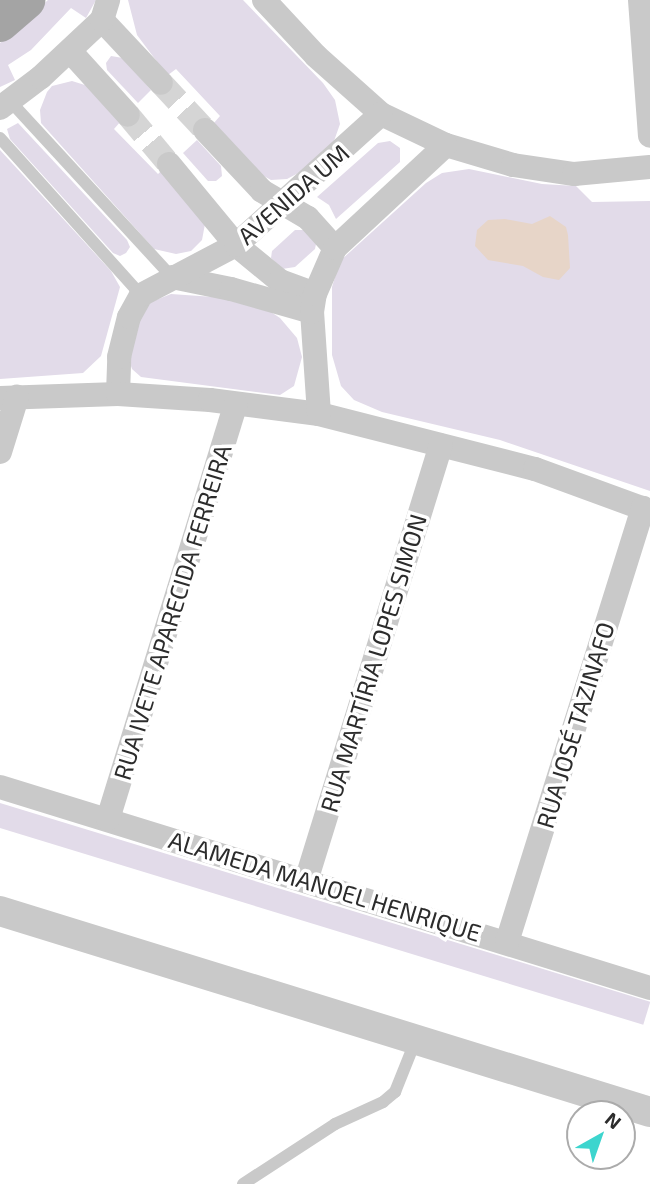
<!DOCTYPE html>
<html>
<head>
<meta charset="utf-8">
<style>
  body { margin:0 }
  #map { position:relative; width:650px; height:1184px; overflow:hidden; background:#fff; font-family:"Exo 2",sans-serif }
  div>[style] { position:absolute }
  .green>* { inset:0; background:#e2dbe9; transform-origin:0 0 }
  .water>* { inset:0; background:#e7d5c8 }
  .minor-tunnel>* { height:24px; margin-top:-12px; transform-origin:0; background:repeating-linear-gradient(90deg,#d5d5d5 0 24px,transparent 0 36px) }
  .service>* { height:12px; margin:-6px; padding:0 6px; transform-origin:6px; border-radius:6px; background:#c9c9c9 }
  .minor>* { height:24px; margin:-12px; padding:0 12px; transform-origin:12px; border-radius:12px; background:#c9c9c9 }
  .tertiary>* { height:30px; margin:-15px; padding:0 15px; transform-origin:15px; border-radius:15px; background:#c9c9c9 }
  .primary>* { height:38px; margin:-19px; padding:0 19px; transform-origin:19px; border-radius:19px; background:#a4a4a4 }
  span { translate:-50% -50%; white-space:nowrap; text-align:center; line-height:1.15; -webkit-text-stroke:7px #fff; paint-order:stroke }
  .street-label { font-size:24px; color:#2c2c2c }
  .north { position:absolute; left:566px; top:1100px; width:70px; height:70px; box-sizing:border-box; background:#fff; border:2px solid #ababab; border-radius:50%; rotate:40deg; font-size:19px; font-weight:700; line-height:28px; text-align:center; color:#2c2c2c }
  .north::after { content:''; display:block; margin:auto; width:24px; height:32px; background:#3dd5ce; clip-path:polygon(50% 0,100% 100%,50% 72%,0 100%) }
</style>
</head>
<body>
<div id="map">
  <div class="green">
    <div style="clip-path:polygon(48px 0,96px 0,86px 18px,71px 8px,31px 50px,8px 65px,15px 80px,0 87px,0 43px)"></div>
    <div style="clip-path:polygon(128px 0,243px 0,323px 83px,335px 100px,340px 124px,334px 141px,304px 170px,287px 179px,271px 180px,262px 175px,213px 124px,220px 116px,176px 69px,168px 75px,158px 63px,137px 35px)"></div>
    <div style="clip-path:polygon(111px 56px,123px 58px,151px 90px,138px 103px,107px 70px,106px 63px)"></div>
    <div style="clip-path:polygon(72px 81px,88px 86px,121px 121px,114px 129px,158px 174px,164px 168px,205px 224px,202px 240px,191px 251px,176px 254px,154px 249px,41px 123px,40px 110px,47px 92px,52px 86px)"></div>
    <div style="clip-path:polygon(18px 123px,127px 240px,130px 247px,126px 253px,120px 256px,113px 253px,10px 139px,7px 129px)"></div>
    <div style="clip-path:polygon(197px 140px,221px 166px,222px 176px,216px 181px,208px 181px,183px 153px)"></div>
    <div style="clip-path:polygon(390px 141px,400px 148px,400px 162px,336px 219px,329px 205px,317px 197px,378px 143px)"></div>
    <div style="clip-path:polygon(0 150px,111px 271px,120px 287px,101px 356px,83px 373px,0 379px)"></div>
    <div style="clip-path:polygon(469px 169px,542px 184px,576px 186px,592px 202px,650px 201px,650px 491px,500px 440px,382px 412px,354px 400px,341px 386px,332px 355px,332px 287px,340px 261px,426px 183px,442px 173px)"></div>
    <div style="clip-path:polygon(295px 230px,305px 230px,316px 244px,315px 249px,295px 267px,282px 269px,271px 258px,272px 251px)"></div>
    <div style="clip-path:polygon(171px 294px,228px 298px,268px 310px,280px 318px,297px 338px,302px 357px,294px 386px,280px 395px,141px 377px,132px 369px,128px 357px,137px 321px,151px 302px)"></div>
    <div style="left:0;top:803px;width:680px;height:24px;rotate:17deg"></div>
  </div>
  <div class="water">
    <div style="clip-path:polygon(550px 216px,566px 227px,568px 235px,570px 268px,559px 280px,543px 277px,523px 266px,488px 260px,475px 246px,477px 230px,488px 220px,505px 219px,532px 224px)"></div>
  </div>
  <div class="minor-tunnel">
    <div style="left:161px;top:83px;width:64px;rotate:46.9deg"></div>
    <div style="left:128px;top:115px;width:64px;rotate:50.1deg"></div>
  </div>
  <div class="service">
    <div style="left:11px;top:102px;width:238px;rotate:47.4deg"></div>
    <div style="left:0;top:138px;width:211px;rotate:48.1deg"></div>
    <div style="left:243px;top:1184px;width:110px;rotate:-33.1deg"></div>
    <div style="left:335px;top:1124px;width:53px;rotate:-24.6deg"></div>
    <div style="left:383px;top:1102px;width:16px;rotate:-40deg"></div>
    <div style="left:395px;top:1092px;width:54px;rotate:-68.2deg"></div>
  </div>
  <div class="minor">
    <div style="left:264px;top:0;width:76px;rotate:47.1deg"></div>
    <div style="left:316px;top:56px;width:87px;rotate:41.7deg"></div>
    <div style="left:381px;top:114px;width:72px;rotate:25.5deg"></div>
    <div style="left:446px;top:145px;width:70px;rotate:16.6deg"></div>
    <div style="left:513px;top:165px;width:62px;rotate:8.4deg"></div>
    <div style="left:574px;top:174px;width:76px;rotate:-5.3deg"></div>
    <div style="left:640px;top:0;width:136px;rotate:85.8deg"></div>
    <div style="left:102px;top:20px;width:86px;rotate:46.9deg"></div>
    <div style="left:70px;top:51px;width:86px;rotate:47.8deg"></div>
    <div style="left:0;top:108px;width:51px;rotate:-37.1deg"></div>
    <div style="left:41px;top:77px;width:83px;rotate:-43.1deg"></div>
    <div style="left:102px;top:20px;width:21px;rotate:-73deg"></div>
    <div style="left:205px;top:130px;width:83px;rotate:46.9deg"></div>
    <div style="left:262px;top:191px;width:53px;rotate:30.4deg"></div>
    <div style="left:308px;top:218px;width:40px;rotate:48deg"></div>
    <div style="left:169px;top:164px;width:105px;rotate:50.4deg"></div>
    <div style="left:236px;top:245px;width:57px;rotate:39.3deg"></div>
    <div style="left:280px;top:281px;width:37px;rotate:20deg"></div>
    <div style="left:172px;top:277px;width:60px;rotate:11.5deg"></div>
    <div style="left:231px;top:289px;width:84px;rotate:15.9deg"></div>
    <div style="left:118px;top:394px;width:37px;rotate:-88deg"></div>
    <div style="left:119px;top:357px;width:41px;rotate:-76deg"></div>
    <div style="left:129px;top:317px;width:25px;rotate:-61deg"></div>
    <div style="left:141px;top:295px;width:107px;rotate:-27.8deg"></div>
    <div style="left:236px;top:245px;width:195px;rotate:-42.1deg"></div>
    <div style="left:0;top:398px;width:118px;rotate:-1.9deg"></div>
    <div style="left:118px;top:394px;width:92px;rotate:3.7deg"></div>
    <div style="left:210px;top:400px;width:110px;rotate:7.3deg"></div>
    <div style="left:319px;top:414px;width:223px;rotate:14.3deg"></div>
    <div style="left:535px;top:469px;width:122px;rotate:20.1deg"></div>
    <div style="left:319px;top:414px;width:102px;rotate:-93.9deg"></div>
    <div style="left:312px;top:312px;width:18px;rotate:-81deg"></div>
    <div style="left:315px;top:294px;width:50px;rotate:-66.5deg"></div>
    <div style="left:335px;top:248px;width:151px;rotate:-42.9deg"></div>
    <div style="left:0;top:452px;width:58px;rotate:-72.8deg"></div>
    <div style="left:0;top:787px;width:680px;rotate:17.18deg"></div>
    <div style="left:108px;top:819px;width:434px;rotate:-72.9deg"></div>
    <div style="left:306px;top:881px;width:456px;rotate:-72.8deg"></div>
    <div style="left:507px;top:942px;width:455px;rotate:-72.6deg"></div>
  </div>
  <div class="tertiary">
    <div style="left:0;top:911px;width:680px;rotate:17.18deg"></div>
  </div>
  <div class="primary">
    <div style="left:0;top:23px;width:35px;rotate:-41deg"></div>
  </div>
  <div class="street-label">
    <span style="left:293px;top:194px;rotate:-41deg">AVENIDA UM</span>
    <span style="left:172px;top:612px;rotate:-73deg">RUA IVETE APARECIDA FERREIRA</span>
    <span style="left:373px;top:663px;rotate:-73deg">RUA MARTÍRIA LOPES SIMON</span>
    <span style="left:575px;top:725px;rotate:-73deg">RUA JOSÉ TAZINAFO</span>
    <span style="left:325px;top:886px;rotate:17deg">ALAMEDA MANOEL HENRIQUE</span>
  </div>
  <div class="north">N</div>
</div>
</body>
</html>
